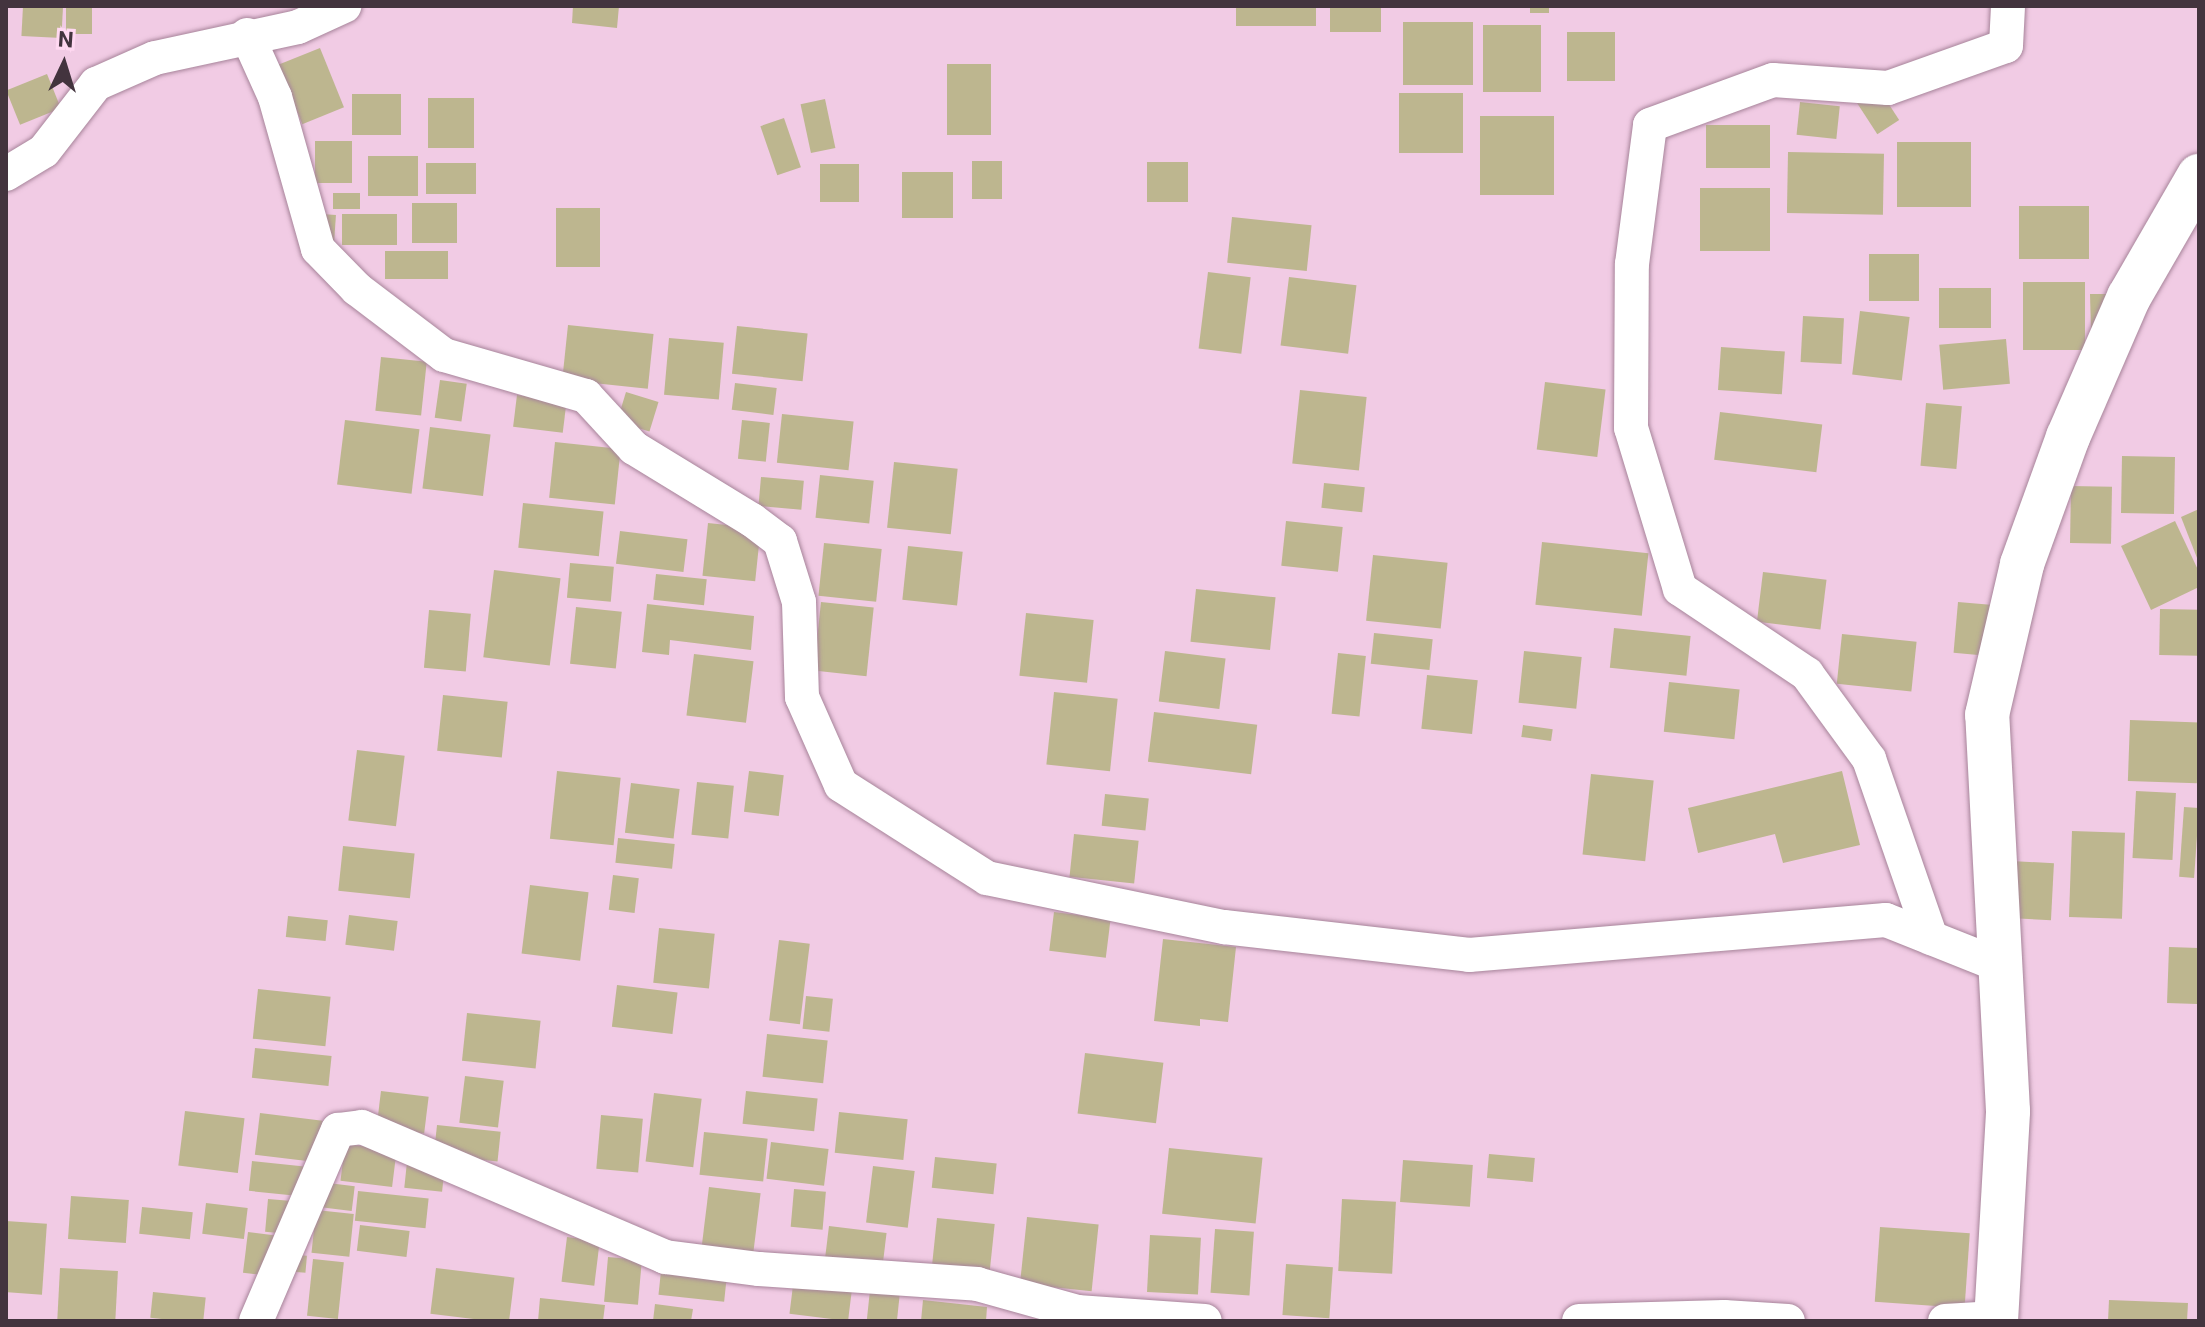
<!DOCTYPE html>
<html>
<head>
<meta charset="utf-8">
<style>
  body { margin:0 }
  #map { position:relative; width:2205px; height:1327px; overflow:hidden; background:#f1cbe4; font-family:Roboto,sans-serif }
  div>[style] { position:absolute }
  .building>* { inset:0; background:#bdb68f; transform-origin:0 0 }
  .roads { filter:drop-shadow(0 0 2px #a7849a) drop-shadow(0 0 2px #a7849a) }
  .street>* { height:34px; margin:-17px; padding:0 17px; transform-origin:17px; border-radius:17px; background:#fff }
  .secondary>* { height:44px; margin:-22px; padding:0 22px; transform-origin:22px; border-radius:22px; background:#fff }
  span { translate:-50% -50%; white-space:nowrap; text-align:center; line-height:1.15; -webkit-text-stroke:7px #ffd8f1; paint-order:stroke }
  .frame { position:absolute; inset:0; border:8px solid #43343e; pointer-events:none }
  .north { position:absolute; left:24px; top:24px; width:80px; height:80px; -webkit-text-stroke:6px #ffd8f1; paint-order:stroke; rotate:4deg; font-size:22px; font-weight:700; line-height:32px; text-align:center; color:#43343e }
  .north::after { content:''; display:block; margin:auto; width:28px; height:36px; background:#43343e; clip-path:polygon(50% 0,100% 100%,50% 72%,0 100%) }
</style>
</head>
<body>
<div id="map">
  <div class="building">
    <div style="left:23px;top:6px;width:40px;height:30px;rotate:3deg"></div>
    <div style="left:66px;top:6px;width:26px;height:28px"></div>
    <div style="clip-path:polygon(573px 6px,619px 6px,617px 28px,572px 23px)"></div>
    <div style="left:1236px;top:6px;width:80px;height:20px"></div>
    <div style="left:1330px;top:6px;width:51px;height:26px"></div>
    <div style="left:1530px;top:6px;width:19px;height:7px"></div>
    <div style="left:1403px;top:22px;width:70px;height:63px"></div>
    <div style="left:1483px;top:25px;width:58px;height:67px"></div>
    <div style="left:1567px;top:32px;width:48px;height:49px"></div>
    <div style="left:320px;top:48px;width:64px;height:45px;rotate:68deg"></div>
    <div style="left:947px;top:64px;width:44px;height:71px"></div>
    <div style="left:47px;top:74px;width:37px;height:44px;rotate:68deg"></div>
    <div style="left:1879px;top:89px;width:37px;height:26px;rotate:57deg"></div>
    <div style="left:1399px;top:93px;width:64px;height:60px"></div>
    <div style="left:352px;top:94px;width:49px;height:41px"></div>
    <div style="left:428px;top:98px;width:46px;height:50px"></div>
    <div style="left:825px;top:99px;width:50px;height:25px;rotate:78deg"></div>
    <div style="left:1800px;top:102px;width:40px;height:33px;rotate:6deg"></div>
    <div style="left:1554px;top:116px;width:79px;height:74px;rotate:90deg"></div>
    <div style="left:784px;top:118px;width:52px;height:25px;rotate:71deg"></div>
    <div style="left:1706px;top:125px;width:64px;height:43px"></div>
    <div style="left:315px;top:141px;width:37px;height:42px"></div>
    <div style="left:1897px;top:142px;width:74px;height:65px"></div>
    <div style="left:1788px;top:152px;width:96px;height:61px;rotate:1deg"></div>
    <div style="left:368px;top:156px;width:50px;height:40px"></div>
    <div style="left:972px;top:161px;width:30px;height:38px"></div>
    <div style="left:1147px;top:162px;width:41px;height:40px"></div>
    <div style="left:426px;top:163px;width:50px;height:31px"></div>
    <div style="left:820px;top:164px;width:39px;height:38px"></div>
    <div style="left:902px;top:172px;width:51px;height:46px"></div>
    <div style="left:1700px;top:188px;width:70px;height:63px"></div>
    <div style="left:333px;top:193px;width:27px;height:16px"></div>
    <div style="left:457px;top:203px;width:40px;height:45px;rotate:90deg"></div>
    <div style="left:2019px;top:206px;width:70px;height:53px"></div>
    <div style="left:556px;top:208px;width:44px;height:59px"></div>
    <div style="left:321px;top:214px;width:15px;height:27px;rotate:4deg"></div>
    <div style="left:342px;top:214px;width:55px;height:31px"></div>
    <div style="left:1232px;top:217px;width:80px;height:46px;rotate:6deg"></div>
    <div style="left:385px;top:251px;width:63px;height:28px"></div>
    <div style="left:1869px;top:254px;width:50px;height:47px"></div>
    <div style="left:1208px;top:272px;width:43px;height:77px;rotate:7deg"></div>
    <div style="left:1289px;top:277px;width:68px;height:69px;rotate:7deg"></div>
    <div style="left:2023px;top:282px;width:62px;height:68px"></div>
    <div style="left:1939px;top:288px;width:52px;height:40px"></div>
    <div style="clip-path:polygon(2090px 294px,2109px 294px,2091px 331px)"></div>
    <div style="left:1860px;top:311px;width:50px;height:64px;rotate:7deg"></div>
    <div style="left:1803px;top:316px;width:41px;height:46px;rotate:3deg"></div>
    <div style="left:568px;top:325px;width:86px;height:55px;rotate:6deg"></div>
    <div style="left:737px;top:326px;width:71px;height:48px;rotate:6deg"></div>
    <div style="left:669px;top:338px;width:55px;height:57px;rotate:5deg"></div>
    <div style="left:2006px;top:339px;width:45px;height:67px;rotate:85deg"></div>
    <div style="left:1721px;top:347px;width:64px;height:43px;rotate:4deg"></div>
    <div style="left:381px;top:357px;width:46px;height:54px;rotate:6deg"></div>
    <div style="left:440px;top:380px;width:27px;height:38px;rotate:8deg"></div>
    <div style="left:1545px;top:382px;width:61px;height:68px;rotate:7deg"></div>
    <div style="left:735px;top:383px;width:42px;height:27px;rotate:7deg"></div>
    <div style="left:1300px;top:390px;width:67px;height:74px;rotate:6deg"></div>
    <div style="left:626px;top:392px;width:34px;height:31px;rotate:17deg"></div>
    <div style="left:517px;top:395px;width:50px;height:32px;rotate:7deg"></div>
    <div style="left:1926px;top:403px;width:36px;height:63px;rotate:5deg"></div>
    <div style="left:1720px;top:412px;width:103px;height:48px;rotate:7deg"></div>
    <div style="left:782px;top:414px;width:72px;height:49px;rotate:6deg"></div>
    <div style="left:345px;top:420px;width:75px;height:65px;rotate:7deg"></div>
    <div style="left:742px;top:420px;width:28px;height:39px;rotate:6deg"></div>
    <div style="left:430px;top:427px;width:61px;height:62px;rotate:7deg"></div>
    <div style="left:555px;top:442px;width:66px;height:56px;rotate:6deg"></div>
    <div style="left:2122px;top:456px;width:53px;height:57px;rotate:1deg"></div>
    <div style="left:894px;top:462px;width:64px;height:66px;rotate:6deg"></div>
    <div style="left:820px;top:475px;width:54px;height:43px;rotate:6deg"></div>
    <div style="left:761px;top:477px;width:43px;height:29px;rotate:5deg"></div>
    <div style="left:1324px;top:483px;width:41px;height:25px;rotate:6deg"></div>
    <div style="left:2071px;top:486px;width:41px;height:57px;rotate:1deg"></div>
    <div style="left:523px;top:503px;width:81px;height:45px;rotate:6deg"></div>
    <div style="clip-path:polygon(2199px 509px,2199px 563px,2181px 517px)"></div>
    <div style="left:1286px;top:521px;width:57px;height:45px;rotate:6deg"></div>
    <div style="clip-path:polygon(2175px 521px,2199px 572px,2199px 587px,2151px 610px,2121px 546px)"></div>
    <div style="left:708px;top:523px;width:53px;height:53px;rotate:6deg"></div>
    <div style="left:620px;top:531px;width:68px;height:33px;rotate:7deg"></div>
    <div style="left:1542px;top:542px;width:107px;height:63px;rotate:6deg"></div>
    <div style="left:824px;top:543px;width:58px;height:53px;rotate:6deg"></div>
    <div style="left:908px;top:546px;width:55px;height:54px;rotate:6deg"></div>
    <div style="left:1373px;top:555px;width:75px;height:66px;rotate:6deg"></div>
    <div style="left:570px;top:563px;width:44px;height:35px;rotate:5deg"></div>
    <div style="left:494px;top:570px;width:67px;height:88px;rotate:7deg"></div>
    <div style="left:1763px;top:572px;width:64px;height:50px;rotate:7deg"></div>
    <div style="left:656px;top:574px;width:51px;height:26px;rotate:6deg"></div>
    <div style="left:1196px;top:589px;width:80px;height:53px;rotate:6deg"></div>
    <div style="left:821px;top:602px;width:53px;height:69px;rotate:6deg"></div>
    <div style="left:1958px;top:602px;width:44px;height:51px;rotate:5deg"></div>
    <div style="clip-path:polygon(647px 604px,754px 616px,751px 650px,670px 640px,669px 655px,642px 652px)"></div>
    <div style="left:576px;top:607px;width:46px;height:57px;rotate:6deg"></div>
    <div style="left:2160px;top:609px;width:39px;height:46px;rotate:1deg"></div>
    <div style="left:429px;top:610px;width:42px;height:58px;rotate:5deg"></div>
    <div style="left:1026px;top:613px;width:68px;height:63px;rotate:6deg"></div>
    <div style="left:1614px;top:628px;width:77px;height:40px;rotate:6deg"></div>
    <div style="left:1374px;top:633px;width:59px;height:31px;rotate:6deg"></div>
    <div style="left:1842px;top:634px;width:75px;height:50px;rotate:6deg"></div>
    <div style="left:1165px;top:651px;width:61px;height:51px;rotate:7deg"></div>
    <div style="left:1524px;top:651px;width:58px;height:52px;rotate:6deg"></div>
    <div style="left:1338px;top:653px;width:28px;height:61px;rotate:6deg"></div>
    <div style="left:694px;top:654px;width:60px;height:62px;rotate:7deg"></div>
    <div style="left:1427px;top:675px;width:51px;height:54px;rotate:6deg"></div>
    <div style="left:1669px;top:682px;width:71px;height:50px;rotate:6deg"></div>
    <div style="left:1054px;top:692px;width:64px;height:73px;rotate:6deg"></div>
    <div style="left:443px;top:695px;width:65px;height:56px;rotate:6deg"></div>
    <div style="left:1154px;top:712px;width:104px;height:50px;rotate:7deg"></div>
    <div style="left:2130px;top:720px;width:69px;height:61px;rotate:2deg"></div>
    <div style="left:1523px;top:725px;width:30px;height:12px;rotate:8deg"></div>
    <div style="left:357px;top:750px;width:48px;height:71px;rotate:7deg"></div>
    <div style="left:557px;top:771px;width:64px;height:68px;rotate:6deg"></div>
    <div style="left:749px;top:771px;width:35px;height:41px;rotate:7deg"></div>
    <div style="clip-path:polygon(1842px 771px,1860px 845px,1783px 863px,1775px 834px,1698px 853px,1688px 808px)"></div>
    <div style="left:1591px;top:774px;width:63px;height:81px;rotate:6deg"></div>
    <div style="left:697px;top:782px;width:37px;height:53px;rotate:6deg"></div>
    <div style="left:631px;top:783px;width:49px;height:50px;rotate:7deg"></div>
    <div style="left:2136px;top:791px;width:40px;height:67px;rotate:3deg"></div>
    <div style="left:1105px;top:794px;width:44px;height:32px;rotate:6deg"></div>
    <div style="left:2184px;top:807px;width:15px;height:70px;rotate:4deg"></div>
    <div style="left:2072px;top:831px;width:53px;height:86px;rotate:2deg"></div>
    <div style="left:1074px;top:834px;width:65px;height:43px;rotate:6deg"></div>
    <div style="left:618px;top:838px;width:57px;height:25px;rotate:6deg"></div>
    <div style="left:343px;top:846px;width:72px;height:45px;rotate:6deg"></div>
    <div style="left:2011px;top:861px;width:43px;height:57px;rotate:3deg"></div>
    <div style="left:613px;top:875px;width:26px;height:35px;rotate:7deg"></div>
    <div style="left:530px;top:885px;width:59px;height:69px;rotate:7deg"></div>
    <div style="left:1054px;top:912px;width:57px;height:39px;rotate:7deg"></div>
    <div style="left:349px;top:915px;width:49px;height:30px;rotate:7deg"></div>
    <div style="left:288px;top:916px;width:40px;height:21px;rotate:6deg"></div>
    <div style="left:659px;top:928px;width:56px;height:55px;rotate:6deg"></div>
    <div style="clip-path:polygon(1163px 939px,1236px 947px,1228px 1022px,1200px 1019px,1200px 1026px,1154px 1021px)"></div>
    <div style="left:779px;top:940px;width:31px;height:81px;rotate:7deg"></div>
    <div style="left:2169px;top:947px;width:30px;height:56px;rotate:2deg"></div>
    <div style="left:617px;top:985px;width:61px;height:42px;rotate:7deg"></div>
    <div style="left:258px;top:989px;width:73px;height:50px;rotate:6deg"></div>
    <div style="left:806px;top:996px;width:27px;height:33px;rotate:6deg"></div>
    <div style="left:467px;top:1013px;width:74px;height:48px;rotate:6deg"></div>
    <div style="left:767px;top:1034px;width:61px;height:43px;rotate:6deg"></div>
    <div style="left:255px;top:1048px;width:77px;height:30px;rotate:6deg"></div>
    <div style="left:1085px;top:1053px;width:79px;height:61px;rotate:7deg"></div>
    <div style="left:465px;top:1076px;width:39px;height:47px;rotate:7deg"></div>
    <div style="left:381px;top:1091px;width:48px;height:37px;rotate:7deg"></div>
    <div style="left:746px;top:1091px;width:72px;height:33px;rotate:6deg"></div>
    <div style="left:654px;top:1093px;width:48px;height:69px;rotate:7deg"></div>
    <div style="left:185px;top:1111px;width:60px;height:55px;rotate:7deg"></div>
    <div style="left:839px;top:1112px;width:69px;height:41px;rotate:6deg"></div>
    <div style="left:260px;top:1113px;width:63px;height:42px;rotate:7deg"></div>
    <div style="left:601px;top:1115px;width:42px;height:54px;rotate:5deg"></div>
    <div style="left:437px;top:1125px;width:64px;height:30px;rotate:6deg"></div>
    <div style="left:704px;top:1132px;width:64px;height:43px;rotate:6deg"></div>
    <div style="left:771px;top:1142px;width:58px;height:37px;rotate:7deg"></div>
    <div style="left:345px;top:1144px;width:52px;height:37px;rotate:7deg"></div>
    <div style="left:1169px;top:1148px;width:94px;height:66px;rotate:6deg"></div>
    <div style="left:1489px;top:1154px;width:46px;height:24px;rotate:5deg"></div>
    <div style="left:935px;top:1157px;width:62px;height:31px;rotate:6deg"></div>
    <div style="left:1403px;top:1160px;width:70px;height:42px;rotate:4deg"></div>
    <div style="left:252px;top:1161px;width:55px;height:30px;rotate:6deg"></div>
    <div style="left:407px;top:1162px;width:38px;height:26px;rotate:6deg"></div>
    <div style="left:873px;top:1166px;width:42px;height:57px;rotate:7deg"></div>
    <div style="left:320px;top:1182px;width:35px;height:25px;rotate:7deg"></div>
    <div style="left:709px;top:1187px;width:52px;height:66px;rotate:7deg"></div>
    <div style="left:794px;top:1189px;width:32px;height:38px;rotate:5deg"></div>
    <div style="left:358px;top:1191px;width:71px;height:30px;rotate:6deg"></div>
    <div style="left:71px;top:1196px;width:58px;height:43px;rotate:4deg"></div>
    <div style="left:268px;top:1199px;width:24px;height:33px;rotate:5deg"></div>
    <div style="left:1342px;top:1199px;width:54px;height:72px;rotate:3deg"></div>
    <div style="left:206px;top:1203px;width:42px;height:31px;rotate:7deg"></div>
    <div style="left:142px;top:1207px;width:51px;height:27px;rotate:6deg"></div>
    <div style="left:316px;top:1210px;width:38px;height:43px;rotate:6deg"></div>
    <div style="left:1027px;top:1217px;width:72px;height:67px;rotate:6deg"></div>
    <div style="left:937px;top:1218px;width:58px;height:46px;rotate:6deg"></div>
    <div style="left:6px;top:1221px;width:41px;height:71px;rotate:4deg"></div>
    <div style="left:360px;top:1225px;width:50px;height:26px;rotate:7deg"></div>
    <div style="left:829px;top:1226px;width:58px;height:35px;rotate:7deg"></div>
    <div style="left:1880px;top:1227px;width:90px;height:75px;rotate:4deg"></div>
    <div style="left:1215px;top:1229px;width:39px;height:64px;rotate:4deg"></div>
    <div style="left:248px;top:1232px;width:26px;height:41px;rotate:7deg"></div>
    <div style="left:1150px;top:1235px;width:51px;height:57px;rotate:3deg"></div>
    <div style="left:567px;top:1237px;width:33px;height:45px;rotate:7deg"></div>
    <div style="left:286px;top:1254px;width:21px;height:17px;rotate:5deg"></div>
    <div style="left:608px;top:1257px;width:34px;height:45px;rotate:5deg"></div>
    <div style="left:313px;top:1259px;width:31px;height:57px;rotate:6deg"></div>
    <div style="left:1286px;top:1264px;width:47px;height:51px;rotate:4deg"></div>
    <div style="left:60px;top:1268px;width:58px;height:53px;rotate:3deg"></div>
    <div style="left:436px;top:1268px;width:79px;height:46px;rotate:7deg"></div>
    <div style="left:661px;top:1271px;width:66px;height:24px;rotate:6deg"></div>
    <div style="left:794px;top:1277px;width:59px;height:37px;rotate:7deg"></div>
    <div style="left:870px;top:1290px;width:30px;height:31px;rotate:6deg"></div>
    <div style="left:153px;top:1292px;width:53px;height:26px;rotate:6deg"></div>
    <div style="clip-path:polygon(540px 1298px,605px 1305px,603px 1321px,538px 1321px)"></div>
    <div style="clip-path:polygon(923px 1300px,987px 1307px,986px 1321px,921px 1321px)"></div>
    <div style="clip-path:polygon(2109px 1300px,2188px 1303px,2187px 1321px,2108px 1321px)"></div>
    <div style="clip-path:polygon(655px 1304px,693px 1309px,691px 1321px,653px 1321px)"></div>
  </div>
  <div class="roads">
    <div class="street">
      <div style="left:247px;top:35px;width:68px;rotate:65.7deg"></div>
      <div style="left:275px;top:97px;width:158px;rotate:74.2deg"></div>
      <div style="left:318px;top:249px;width:56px;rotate:45.7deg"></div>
      <div style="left:357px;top:289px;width:109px;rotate:37.2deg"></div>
      <div style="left:444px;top:355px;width:148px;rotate:16.1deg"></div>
      <div style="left:586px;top:396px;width:71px;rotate:47.3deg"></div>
      <div style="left:634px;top:448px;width:138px;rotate:31.4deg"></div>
      <div style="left:752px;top:520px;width:35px;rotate:37deg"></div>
      <div style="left:780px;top:541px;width:64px;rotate:72.7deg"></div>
      <div style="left:799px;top:602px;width:95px;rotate:88.2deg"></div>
      <div style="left:802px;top:697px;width:96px;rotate:66.1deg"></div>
      <div style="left:841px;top:785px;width:173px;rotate:32.5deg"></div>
      <div style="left:987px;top:878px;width:242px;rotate:11.7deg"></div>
      <div style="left:1224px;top:927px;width:247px;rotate:6.5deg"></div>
      <div style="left:1469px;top:955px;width:418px;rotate:-4.8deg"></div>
      <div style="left:1886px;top:920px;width:122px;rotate:21.7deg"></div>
      <div style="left:6px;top:174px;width:44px;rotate:-31.2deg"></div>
      <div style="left:44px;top:151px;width:85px;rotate:-52.2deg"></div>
      <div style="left:96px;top:84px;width:64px;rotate:-23.8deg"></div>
      <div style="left:155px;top:58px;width:146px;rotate:-12.2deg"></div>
      <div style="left:298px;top:27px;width:51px;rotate:-24.5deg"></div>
      <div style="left:1931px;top:938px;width:189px;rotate:-109.1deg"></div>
      <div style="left:1869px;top:759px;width:105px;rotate:-126.1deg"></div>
      <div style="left:1807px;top:674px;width:153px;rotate:-146.2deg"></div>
      <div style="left:1680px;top:589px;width:168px;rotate:-106.9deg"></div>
      <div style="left:1631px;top:428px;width:164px;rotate:-89.7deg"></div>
      <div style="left:1632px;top:264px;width:140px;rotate:-82.6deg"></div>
      <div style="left:1650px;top:125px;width:131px;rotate:-20.1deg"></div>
      <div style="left:1773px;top:80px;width:115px;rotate:4deg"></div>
      <div style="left:1888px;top:88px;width:125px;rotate:-19.6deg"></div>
      <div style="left:2006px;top:46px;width:40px;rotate:-87.1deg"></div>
      <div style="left:256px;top:1321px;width:208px;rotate:-66.8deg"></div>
      <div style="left:338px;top:1130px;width:24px;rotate:-7deg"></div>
      <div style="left:362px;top:1127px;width:330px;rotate:23.2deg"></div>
      <div style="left:665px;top:1257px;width:95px;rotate:7.3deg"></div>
      <div style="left:759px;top:1269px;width:219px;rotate:3.9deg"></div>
      <div style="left:977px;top:1284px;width:104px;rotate:15.6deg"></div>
      <div style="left:1077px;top:1312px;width:128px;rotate:4deg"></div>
      <div style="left:1579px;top:1321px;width:145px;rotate:-1.6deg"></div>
      <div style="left:1724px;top:1317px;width:64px;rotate:3.6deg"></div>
      <div style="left:1945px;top:1321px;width:51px;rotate:-3.4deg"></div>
    </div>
    <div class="secondary">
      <div style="left:1996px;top:1321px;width:210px;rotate:-86.7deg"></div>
      <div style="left:2008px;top:1111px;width:397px;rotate:-93deg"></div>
      <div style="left:1987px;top:715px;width:155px;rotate:-76.9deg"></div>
      <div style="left:2022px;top:564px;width:135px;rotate:-70.1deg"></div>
      <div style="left:2068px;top:437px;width:153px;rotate:-66.5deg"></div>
      <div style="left:2129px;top:297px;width:140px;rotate:-60deg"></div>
    </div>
  </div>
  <div class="frame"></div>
  <div class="north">N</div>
</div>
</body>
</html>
